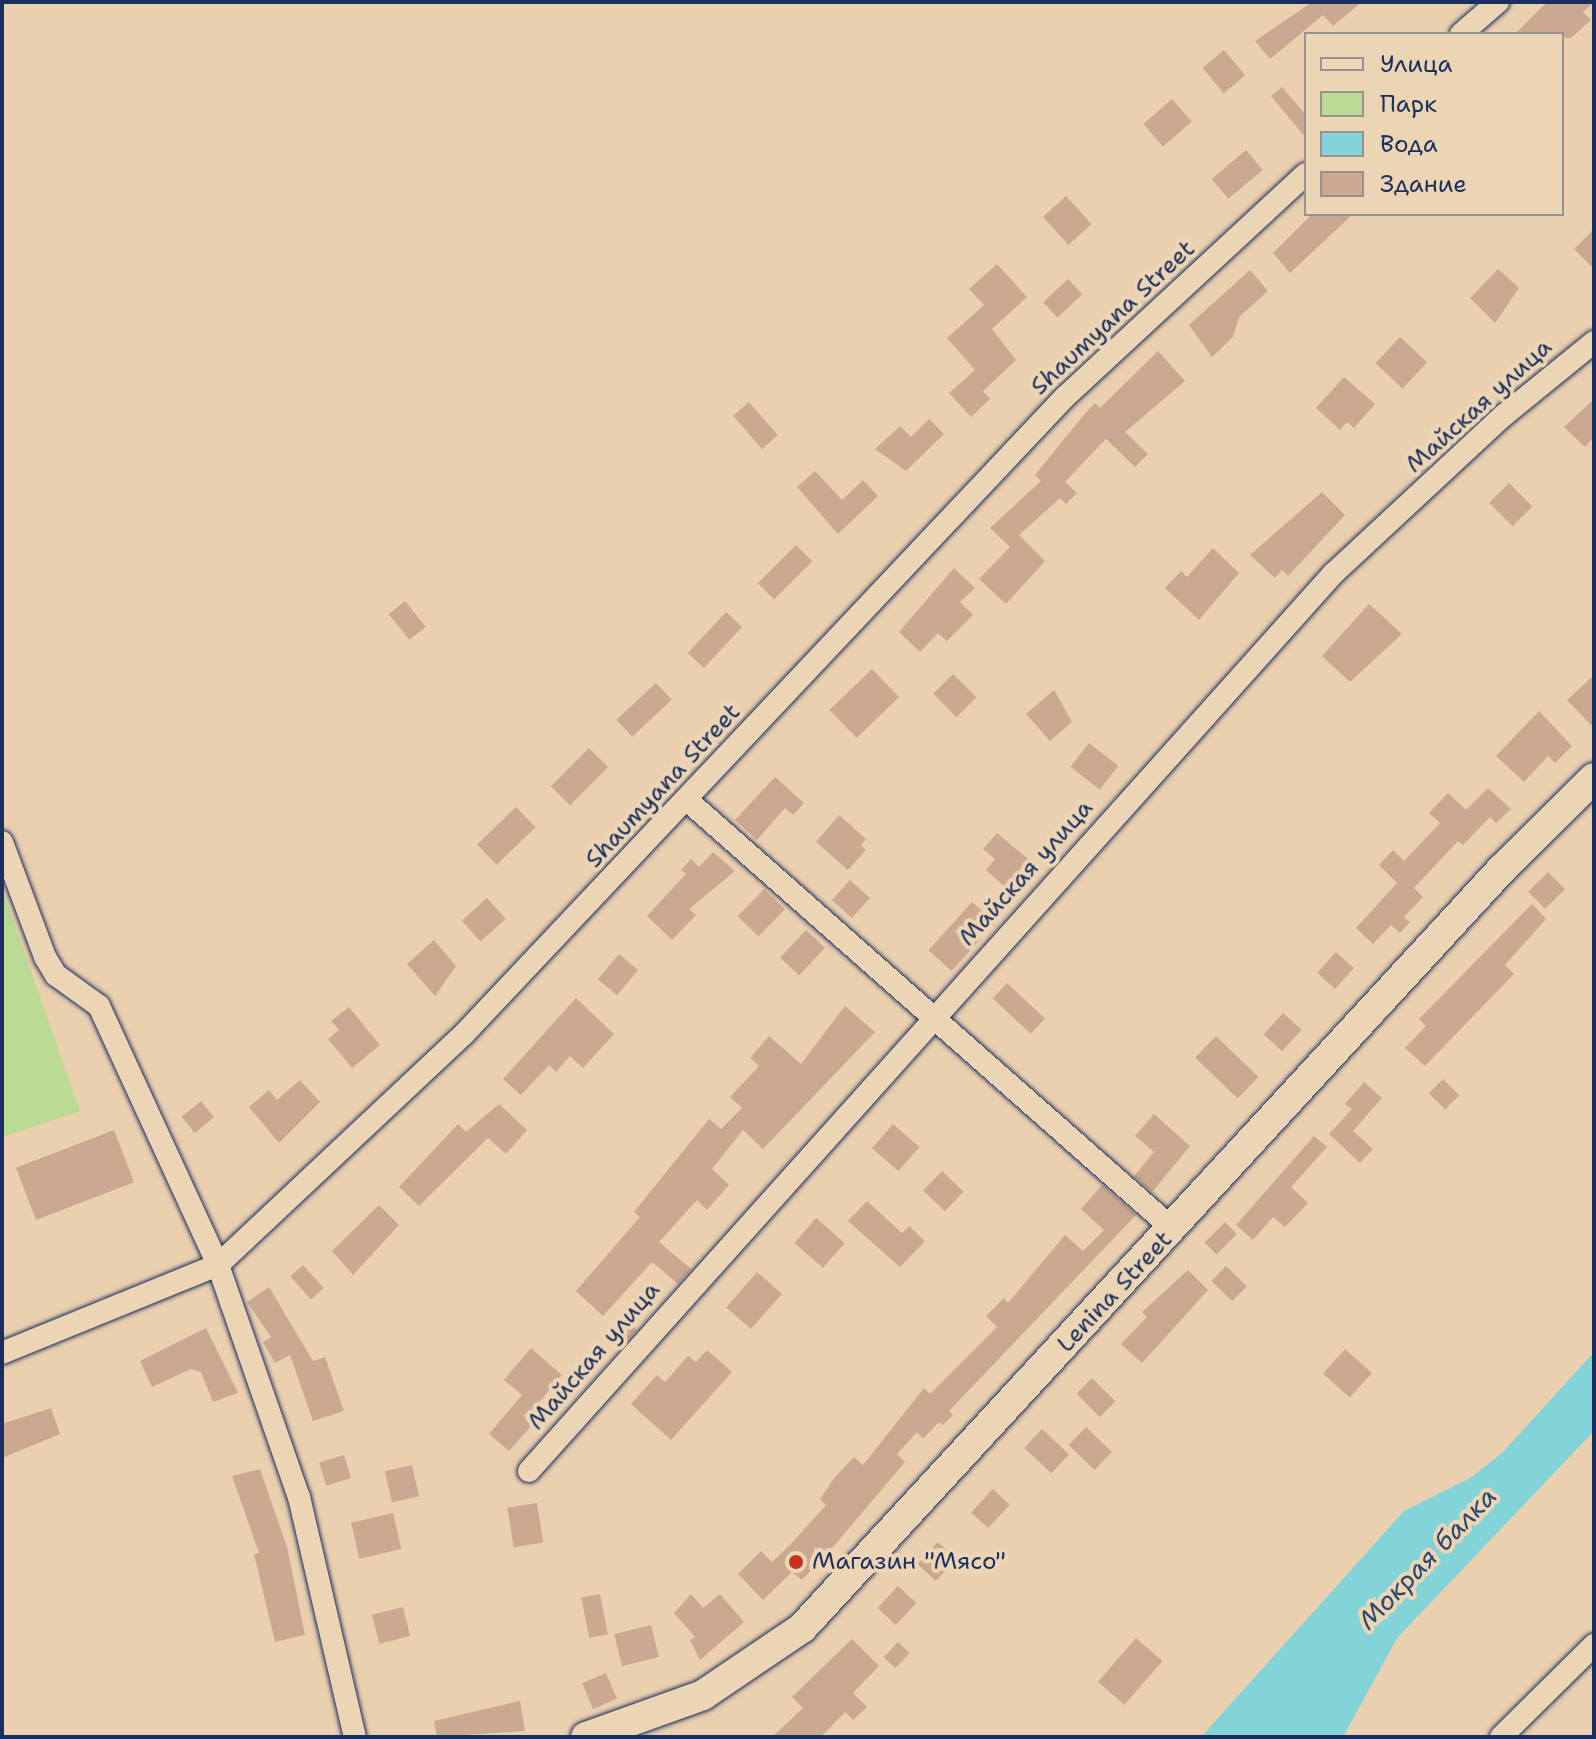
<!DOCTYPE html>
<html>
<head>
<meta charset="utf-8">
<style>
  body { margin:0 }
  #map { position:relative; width:1596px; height:1739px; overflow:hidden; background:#ebd0af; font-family:"Shantell Sans",sans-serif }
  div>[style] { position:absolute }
  .green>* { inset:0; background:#bbda93 }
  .water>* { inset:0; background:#82d4d8 }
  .building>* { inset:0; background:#cba990; transform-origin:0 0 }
  .roads { filter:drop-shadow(0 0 2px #1b2f5e) drop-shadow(0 0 2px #1b2f5e) }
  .street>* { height:22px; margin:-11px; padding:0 11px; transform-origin:11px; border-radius:11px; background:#ecd5b5 }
  .secondary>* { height:30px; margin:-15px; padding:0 15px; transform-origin:15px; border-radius:15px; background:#ecd5b5 }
  .dots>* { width:22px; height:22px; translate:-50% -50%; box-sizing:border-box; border:4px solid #ecd5b5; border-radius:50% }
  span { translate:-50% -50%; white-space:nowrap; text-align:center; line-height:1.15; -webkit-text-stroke:8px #ecd5b5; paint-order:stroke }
  .street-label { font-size:24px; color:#1b2f5e }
  .poi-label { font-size:24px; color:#1b2f5e }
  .left { translate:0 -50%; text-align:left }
  .water-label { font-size:26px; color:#2a4870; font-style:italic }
  .frame { position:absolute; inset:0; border:4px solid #1b2f5e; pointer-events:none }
  .legend { position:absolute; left:1304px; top:32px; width:260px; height:184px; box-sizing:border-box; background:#ecd5b5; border:2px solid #989392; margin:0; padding:10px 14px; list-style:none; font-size:24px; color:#1b2f5e }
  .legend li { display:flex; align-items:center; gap:16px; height:40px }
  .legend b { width:40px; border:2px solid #989392 }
</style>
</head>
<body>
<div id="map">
  <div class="green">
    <div style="clip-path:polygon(2px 888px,80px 1111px,2px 1137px)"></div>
  </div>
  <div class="water">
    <div style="clip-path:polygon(1594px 1352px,1594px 1431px,1397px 1638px,1343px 1737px,1201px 1737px,1404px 1511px,1472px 1477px,1503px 1452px)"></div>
  </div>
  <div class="building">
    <div style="clip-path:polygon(1312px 2px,1362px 2px,1333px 26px,1323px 15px,1270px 59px,1255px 41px)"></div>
    <div style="clip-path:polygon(1547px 2px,1594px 2px,1583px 12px,1591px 20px,1571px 38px,1515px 34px)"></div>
    <div style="left:1224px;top:50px;width:33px;height:28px;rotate:50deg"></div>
    <div style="clip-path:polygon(1282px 87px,1306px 115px,1306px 138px,1271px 96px)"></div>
    <div style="left:1172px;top:99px;width:30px;height:38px;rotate:49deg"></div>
    <div style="left:1246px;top:150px;width:26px;height:45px;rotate:50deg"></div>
    <div style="left:1066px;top:196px;width:38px;height:31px;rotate:48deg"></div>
    <div style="clip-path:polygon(1312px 214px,1353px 214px,1290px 273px,1273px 253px)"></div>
    <div style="clip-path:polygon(1594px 229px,1594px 269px,1574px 249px)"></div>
    <div style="clip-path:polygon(997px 264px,1027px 297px,992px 329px,1016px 360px,983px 391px,990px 399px,971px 417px,949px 393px,975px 370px,947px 338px,984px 305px,969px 289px)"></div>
    <div style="clip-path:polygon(1498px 269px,1519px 288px,1495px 323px,1470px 298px)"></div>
    <div style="clip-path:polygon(1250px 270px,1268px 291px,1239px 317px,1233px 337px,1212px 357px,1189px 325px)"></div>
    <div style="left:1068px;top:279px;width:21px;height:34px;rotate:47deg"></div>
    <div style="left:1400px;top:337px;width:37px;height:36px;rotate:43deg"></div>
    <div style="clip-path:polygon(1158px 351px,1185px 381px,1125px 432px,1148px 454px,1135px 467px,1106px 439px,1065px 482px,1077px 493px,1066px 504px,1060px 498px,1019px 535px,1045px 561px,1006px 604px,979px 579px,1010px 547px,990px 528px,1041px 481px,1035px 475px,1082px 417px,1095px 403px,1100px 408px)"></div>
    <div style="clip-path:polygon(1344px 377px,1375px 404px,1354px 428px,1347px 422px,1340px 430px,1316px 408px)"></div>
    <div style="clip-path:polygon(1594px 399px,1594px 437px,1585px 447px,1564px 427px)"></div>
    <div style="left:749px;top:402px;width:44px;height:21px;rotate:49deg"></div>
    <div style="clip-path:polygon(929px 419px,944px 434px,906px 471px,875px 449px,900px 426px,911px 437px)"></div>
    <div style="clip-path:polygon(815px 471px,842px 500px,863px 480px,878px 496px,838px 534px,797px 487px)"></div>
    <div style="left:1509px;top:483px;width:33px;height:28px;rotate:45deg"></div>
    <div style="clip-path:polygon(1322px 492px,1345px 515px,1288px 576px,1282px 570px,1275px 578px,1250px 555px)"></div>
    <div style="left:796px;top:545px;width:23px;height:54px;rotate:45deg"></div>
    <div style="clip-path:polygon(1213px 548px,1239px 573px,1199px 620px,1165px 588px,1181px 571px,1187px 577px)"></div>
    <div style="clip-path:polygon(954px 568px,975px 588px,960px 602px,973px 615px,947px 641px,938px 633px,920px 652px,899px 632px)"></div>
    <div style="left:405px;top:601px;width:33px;height:21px;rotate:51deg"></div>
    <div style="clip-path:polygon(1369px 604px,1402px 634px,1350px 682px,1322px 656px)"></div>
    <div style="left:726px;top:612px;width:22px;height:56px;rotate:43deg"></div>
    <div style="left:872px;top:669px;width:39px;height:59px;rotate:46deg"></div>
    <div style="left:953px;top:674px;width:33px;height:28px;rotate:45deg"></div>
    <div style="clip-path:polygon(1594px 675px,1594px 728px,1567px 700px)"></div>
    <div style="left:656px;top:683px;width:23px;height:54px;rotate:47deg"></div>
    <div style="clip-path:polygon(1054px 690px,1072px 722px,1050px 741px,1026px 714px)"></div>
    <div style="clip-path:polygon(1539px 711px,1572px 746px,1555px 763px,1548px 756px,1524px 782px,1496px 756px)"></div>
    <div style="left:1089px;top:743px;width:37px;height:30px;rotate:38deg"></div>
    <div style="left:589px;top:748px;width:27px;height:54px;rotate:45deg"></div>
    <div style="clip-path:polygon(775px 777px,804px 803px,793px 815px,785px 808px,757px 840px,735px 820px)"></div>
    <div style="clip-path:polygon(1488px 788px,1511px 809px,1496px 823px,1490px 817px,1463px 845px,1458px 841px,1414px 888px,1423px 897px,1404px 917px,1410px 922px,1400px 933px,1391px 925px,1373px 944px,1356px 928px,1397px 883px,1379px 865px,1393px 850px,1404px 861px,1440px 823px,1429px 813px,1448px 793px,1466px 810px)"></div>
    <div style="left:516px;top:807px;width:28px;height:54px;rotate:46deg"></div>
    <div style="clip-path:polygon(839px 815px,866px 839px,861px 845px,866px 850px,848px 870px,816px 842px)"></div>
    <div style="clip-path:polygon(997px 833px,1029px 860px,1005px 887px,986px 870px,995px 859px,983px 849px)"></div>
    <div style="clip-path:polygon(713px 852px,735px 871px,689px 909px,696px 915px,672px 940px,647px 916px,686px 874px,681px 870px,691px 859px,699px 867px)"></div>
    <div style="left:1548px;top:872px;width:24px;height:28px;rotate:45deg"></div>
    <div style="left:850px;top:880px;width:27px;height:27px;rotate:42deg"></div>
    <div style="left:764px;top:889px;width:29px;height:38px;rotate:44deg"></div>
    <div style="left:487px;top:898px;width:28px;height:34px;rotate:48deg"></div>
    <div style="left:972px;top:902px;width:31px;height:65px;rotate:42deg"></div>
    <div style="clip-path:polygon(1532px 904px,1546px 919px,1505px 965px,1514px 974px,1425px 1066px,1405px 1048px,1426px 1026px,1419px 1019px)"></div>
    <div style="left:806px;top:930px;width:26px;height:38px;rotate:43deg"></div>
    <div style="clip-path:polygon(434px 940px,456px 966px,435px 996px,407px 964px)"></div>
    <div style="left:1336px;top:952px;width:24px;height:28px;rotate:42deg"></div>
    <div style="left:619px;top:954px;width:25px;height:33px;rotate:40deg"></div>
    <div style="left:1007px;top:983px;width:52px;height:21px;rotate:43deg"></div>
    <div style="clip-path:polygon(576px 998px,614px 1034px,583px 1068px,570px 1056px,556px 1072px,549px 1065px,521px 1095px,503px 1079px)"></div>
    <div style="clip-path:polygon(845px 1006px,875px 1032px,763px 1149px,743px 1130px,712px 1169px,729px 1185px,707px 1210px,697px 1200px,659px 1242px,691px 1269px,678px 1284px,652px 1262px,603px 1316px,576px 1291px,640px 1217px,634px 1212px,709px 1119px,721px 1129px,742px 1108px,730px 1097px,759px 1066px,750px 1058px,769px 1036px,801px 1064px)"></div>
    <div style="clip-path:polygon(349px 1007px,380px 1045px,352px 1068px,328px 1039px,339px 1030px,331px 1021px)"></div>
    <div style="left:1283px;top:1013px;width:25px;height:29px;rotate:42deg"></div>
    <div style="left:1216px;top:1036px;width:59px;height:30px;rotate:44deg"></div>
    <div style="left:1443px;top:1079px;width:23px;height:20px;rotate:45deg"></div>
    <div style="clip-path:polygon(300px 1080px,320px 1102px,279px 1143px,249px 1107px,269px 1090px,277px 1100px)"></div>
    <div style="clip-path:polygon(1364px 1082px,1382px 1098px,1353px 1131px,1373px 1149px,1360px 1163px,1329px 1134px,1352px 1109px,1345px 1104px)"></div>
    <div style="left:201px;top:1101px;width:21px;height:25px;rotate:51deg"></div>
    <div style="clip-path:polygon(499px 1104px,527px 1130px,506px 1154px,488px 1138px,419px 1206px,399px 1187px,458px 1124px,466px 1132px)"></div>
    <div style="clip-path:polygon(1154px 1114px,1190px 1146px,1152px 1192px,1134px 1176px,1154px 1152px,1135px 1136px)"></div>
    <div style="left:893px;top:1124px;width:35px;height:32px;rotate:41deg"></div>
    <div style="left:114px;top:1130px;width:56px;height:105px;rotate:69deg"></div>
    <div style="clip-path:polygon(1314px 1136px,1327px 1147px,1291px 1187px,1308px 1203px,1285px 1227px,1273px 1217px,1253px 1240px,1236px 1225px)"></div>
    <div style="left:942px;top:1171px;width:30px;height:27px;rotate:44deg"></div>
    <div style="clip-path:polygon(1102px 1185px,1136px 1215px,949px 1411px,953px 1415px,943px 1425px,939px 1422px,923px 1439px,917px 1432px,897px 1454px,905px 1462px,828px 1553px,802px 1580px,792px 1572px,763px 1600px,738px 1574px,761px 1551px,772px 1562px,791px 1544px,826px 1505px,820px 1499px,835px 1477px,854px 1457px,863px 1465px,924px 1388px,930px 1394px,997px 1327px,986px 1316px,1004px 1298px,1008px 1303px,1065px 1235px,1083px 1251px,1104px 1230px,1081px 1209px)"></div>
    <div style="clip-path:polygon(867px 1201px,902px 1233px,909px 1226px,925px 1241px,900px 1267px,848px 1221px)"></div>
    <div style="clip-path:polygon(379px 1205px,399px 1225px,353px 1275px,332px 1251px)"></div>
    <div style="left:816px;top:1218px;width:38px;height:33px;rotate:41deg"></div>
    <div style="left:1225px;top:1222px;width:17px;height:29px;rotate:45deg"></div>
    <div style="left:303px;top:1265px;width:31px;height:17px;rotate:48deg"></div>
    <div style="left:1226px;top:1266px;width:29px;height:21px;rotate:44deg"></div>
    <div style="clip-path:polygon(1188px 1270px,1208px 1290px,1142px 1363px,1121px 1344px,1147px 1317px,1142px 1312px)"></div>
    <div style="left:757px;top:1272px;width:33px;height:47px;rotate:41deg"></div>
    <div style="clip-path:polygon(269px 1287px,313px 1361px,325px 1357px,344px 1411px,313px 1421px,290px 1355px,275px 1363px,263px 1342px,271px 1337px,247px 1302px)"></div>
    <div style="left:623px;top:1317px;width:19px;height:23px;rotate:43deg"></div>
    <div style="clip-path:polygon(206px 1328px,238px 1393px,213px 1402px,201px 1372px,191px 1369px,152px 1387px,140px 1361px)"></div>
    <div style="clip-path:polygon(531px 1348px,562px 1375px,525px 1419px,532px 1425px,509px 1451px,489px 1434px,522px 1395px,504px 1380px)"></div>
    <div style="left:1345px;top:1349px;width:36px;height:33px;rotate:42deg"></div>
    <div style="clip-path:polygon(707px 1350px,732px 1372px,671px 1440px,631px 1404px,657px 1375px,665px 1382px,688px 1356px,696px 1362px)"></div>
    <div style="left:1092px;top:1378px;width:33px;height:22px;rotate:45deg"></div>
    <div style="clip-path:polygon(51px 1408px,60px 1434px,2px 1458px,2px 1424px)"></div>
    <div style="left:1086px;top:1427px;width:36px;height:25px;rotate:44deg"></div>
    <div style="left:1042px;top:1429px;width:37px;height:26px;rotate:43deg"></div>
    <div style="left:344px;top:1455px;width:24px;height:26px;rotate:73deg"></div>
    <div style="left:412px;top:1465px;width:32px;height:28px;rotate:77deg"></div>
    <div style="clip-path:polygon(260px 1469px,287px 1547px,305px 1635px,275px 1642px,254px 1554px,259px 1553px,232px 1476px)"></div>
    <div style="left:993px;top:1489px;width:23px;height:32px;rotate:43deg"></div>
    <div style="left:537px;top:1503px;width:40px;height:30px;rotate:81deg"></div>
    <div style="left:393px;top:1513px;width:37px;height:43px;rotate:77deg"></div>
    <div style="left:938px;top:1542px;width:25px;height:30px;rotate:43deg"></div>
    <div style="left:898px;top:1586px;width:25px;height:30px;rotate:43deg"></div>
    <div style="left:600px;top:1594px;width:41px;height:19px;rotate:79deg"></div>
    <div style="clip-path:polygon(691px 1594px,703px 1608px,720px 1594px,744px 1622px,700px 1660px,690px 1640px,695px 1637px,674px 1613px)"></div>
    <div style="left:403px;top:1607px;width:30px;height:32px;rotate:76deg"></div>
    <div style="left:651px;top:1625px;width:33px;height:38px;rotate:76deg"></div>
    <div style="left:1136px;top:1638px;width:35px;height:58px;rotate:41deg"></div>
    <div style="clip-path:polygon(852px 1639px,879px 1666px,853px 1693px,867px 1707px,853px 1720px,845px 1712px,821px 1737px,772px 1737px,803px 1708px,792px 1697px)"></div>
    <div style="left:898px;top:1642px;width:16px;height:21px;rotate:43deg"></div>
    <div style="left:606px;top:1673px;width:28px;height:26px;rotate:67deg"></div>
    <div style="clip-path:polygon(520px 1701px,525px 1731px,437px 1737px,434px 1721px)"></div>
  </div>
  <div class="roads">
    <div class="street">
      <div style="left:1461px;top:34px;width:49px;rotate:-40.9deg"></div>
      <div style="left:687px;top:800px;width:648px;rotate:41.44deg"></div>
      <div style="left:2px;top:842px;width:123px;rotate:69.5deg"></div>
      <div style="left:45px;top:957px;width:21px;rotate:59deg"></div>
      <div style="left:56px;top:975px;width:53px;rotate:35.8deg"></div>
      <div style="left:99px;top:1006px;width:285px;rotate:65.3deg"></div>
      <div style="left:218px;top:1265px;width:246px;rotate:70.8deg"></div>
      <div style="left:299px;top:1497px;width:246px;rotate:76.9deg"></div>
      <div style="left:2px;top:1353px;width:233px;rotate:-22.2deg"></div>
      <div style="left:218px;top:1265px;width:337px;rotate:-43.2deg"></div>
      <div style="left:464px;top:1034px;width:876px;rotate:-46.67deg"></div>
      <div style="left:1065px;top:397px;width:328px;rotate:-42.8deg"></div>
      <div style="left:529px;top:1471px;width:1206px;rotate:-48.13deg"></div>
      <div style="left:1334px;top:573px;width:231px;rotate:-42.9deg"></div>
      <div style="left:1503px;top:416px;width:117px;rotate:-39.1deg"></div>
      <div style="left:1501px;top:1737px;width:131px;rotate:-44.7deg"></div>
    </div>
    <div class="secondary">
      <div style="left:586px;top:1737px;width:124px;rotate:-19.7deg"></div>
      <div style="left:703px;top:1695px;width:120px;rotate:-34.1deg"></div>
      <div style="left:802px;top:1628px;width:1033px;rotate:-47.32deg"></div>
      <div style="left:1502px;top:869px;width:129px;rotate:-44.7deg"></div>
    </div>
  </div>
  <div class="dots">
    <div style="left:796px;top:1562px;background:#c8321e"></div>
  </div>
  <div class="street-label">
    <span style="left:1113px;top:318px;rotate:-43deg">Shaumyana Street</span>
    <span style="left:1479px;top:406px;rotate:-42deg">Майская улица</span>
    <span style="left:663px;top:786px;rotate:-47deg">Shaumyana Street</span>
    <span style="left:1026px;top:873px;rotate:-48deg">Майская улица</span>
    <span style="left:1115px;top:1292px;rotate:-47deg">Lenina Street</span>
    <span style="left:594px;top:1356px;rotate:-49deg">Майская улица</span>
  </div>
  <div class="poi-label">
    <span class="left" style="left:812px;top:1562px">Магазин "Мясо"</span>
  </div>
  <div class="water-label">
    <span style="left:1427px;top:1558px;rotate:-46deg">Мокрая балка</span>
  </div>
  <div class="frame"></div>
  <ul class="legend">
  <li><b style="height:10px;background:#ecd5b5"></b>Улица</li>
  <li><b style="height:22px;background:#bbda93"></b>Парк</li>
  <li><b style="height:22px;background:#82d4d8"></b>Вода</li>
  <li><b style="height:22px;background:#cba990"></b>Здание</li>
  </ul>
</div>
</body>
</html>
